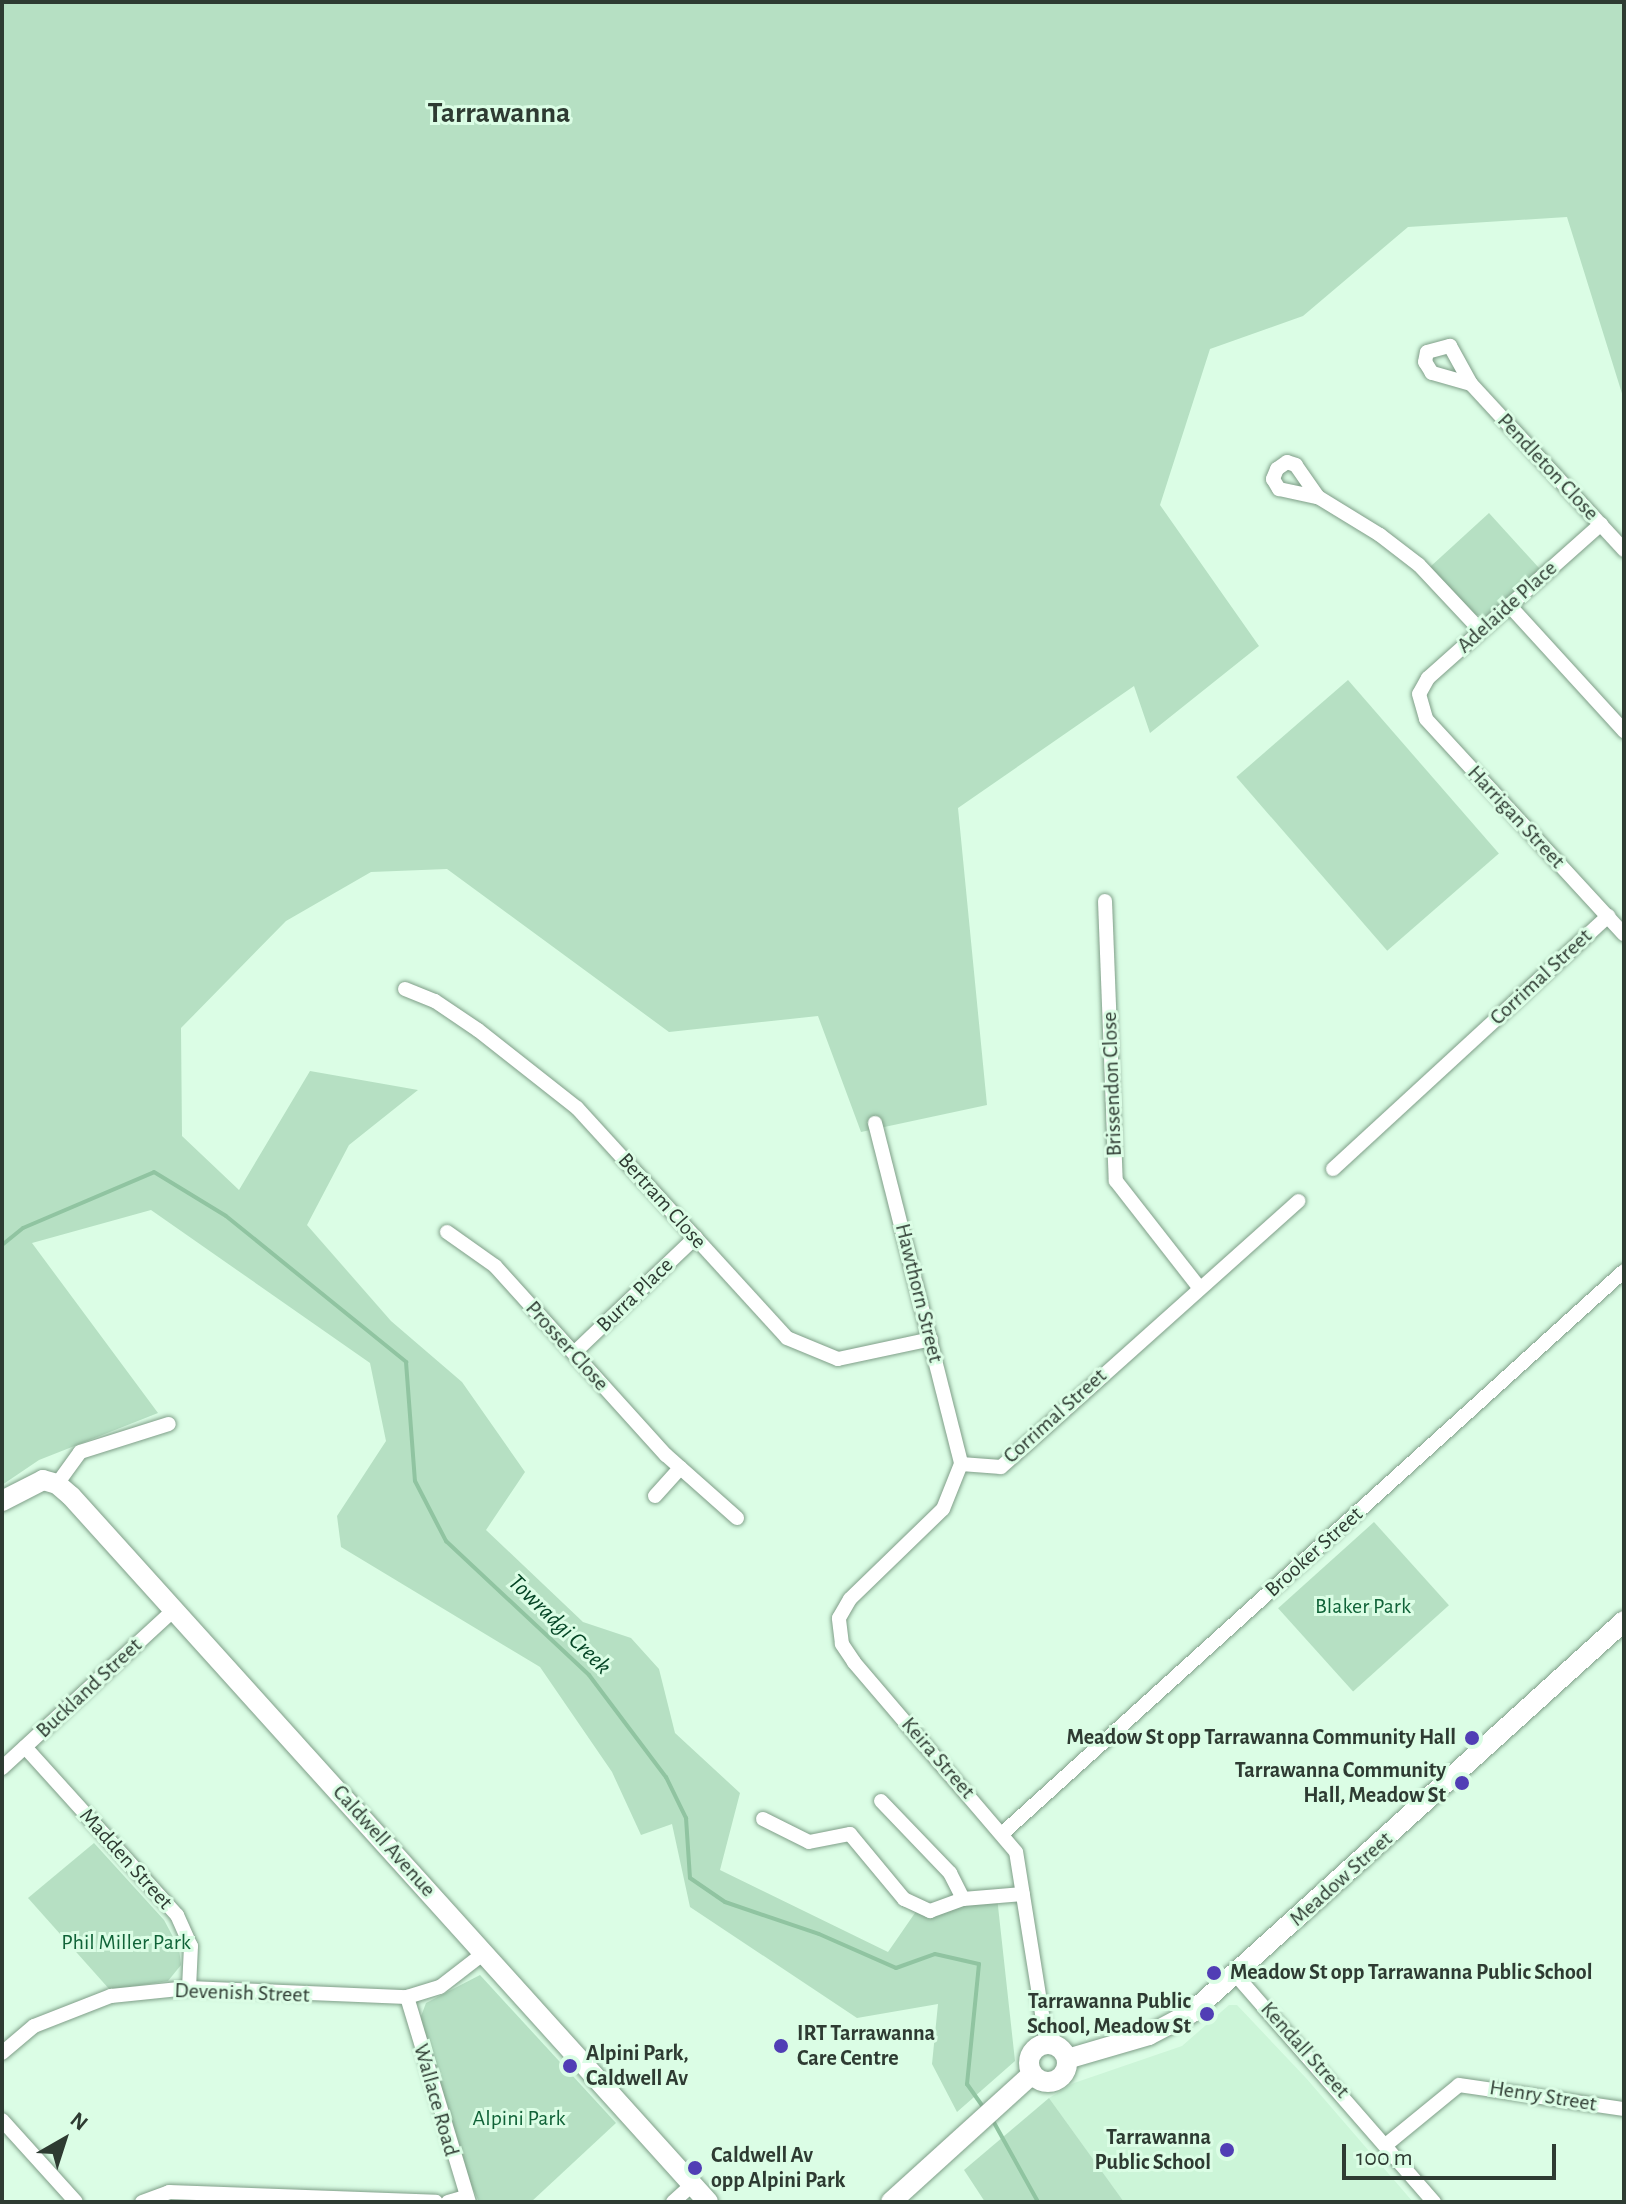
<!DOCTYPE html>
<html>
<head>
<meta charset="utf-8">
<style>
  body { margin:0 }
  #map { position:relative; width:1626px; height:2204px; overflow:hidden; background:#dbfde5; font-family:"Alegreya Sans",sans-serif }
  div>[style] { position:absolute }
  .built>* { inset:0; background:#ccf5d8 }
  .green>* { inset:0; background:#b6e0c3; transform-origin:0 0 }
  .stream>* { height:4px; margin:-2px; padding:0 2px; transform-origin:2px; border-radius:2px; background:#90c4a1 }
  .roads { filter:drop-shadow(0 0 2px #7f9e88) drop-shadow(0 0 2px #7f9e88) }
  .street>* { height:14px; margin:-7px; padding:0 7px; transform-origin:7px; border-radius:7px; background:#fff }
  .secondary>* { height:20px; margin:-10px; padding:0 10px; transform-origin:10px; border-radius:10px; background:#fff }
  .secondary>.ring { margin:-10px; padding:0; box-sizing:content-box; background:none; border:20px solid #fff; border-radius:50% }
  .dots>* { width:22px; height:22px; translate:-50% -50%; box-sizing:border-box; border:4px solid #dbfde5; border-radius:50% }
  span { translate:-50% -50%; white-space:nowrap; text-align:center; line-height:1.15; -webkit-text-stroke:6px #dbfde5; paint-order:stroke }
  .street-label { font-size:22px; color:#2e3b32 }
  .park-label { font-size:22px; color:#106338 }
  .poi-label { font-size:22px; color:#2e3b32; font-weight:700 }
  .right { translate:-100% -50%; text-align:right }
  .left { translate:0 -50%; text-align:left }
  .water-label { font-size:24px; color:#044525; font-style:italic }
  .district-label { font-size:30px; color:#2e3b32; font-weight:700 }
  .frame { position:absolute; inset:0; border:4px solid #2e3b32; pointer-events:none }
  .north { position:absolute; left:24px; top:2100px; width:80px; height:80px; -webkit-text-stroke:6px #dbfde5; paint-order:stroke; rotate:39deg; font-size:22px; font-weight:700; line-height:32px; text-align:center; color:#2e3b32 }
  .north::after { content:''; display:block; margin:auto; width:28px; height:36px; background:#2e3b32; clip-path:polygon(50% 0,100% 100%,50% 72%,0 100%) }
  .scale { position:absolute; left:1342px; top:2144px; width:214px; height:36px; box-sizing:border-box; border:4px solid #2e3b32; border-top:0; padding-left:10px; font-size:24px; line-height:28px; white-space:nowrap; color:#2e3b32; -webkit-text-stroke:6px #dbfde5; paint-order:stroke }
</style>
</head>
<body>
<div id="map">
  <div class="built">
    <div style="clip-path:polygon(1229px 2005px,1237px 2005px,1306px 2078px,1413px 2202px,1124px 2202px,1049px 2098px,1074px 2083px,1182px 2046px)"></div>
  </div>
  <div class="green">
    <div style="clip-path:polygon(2px 2px,1624px 2px,1624px 400px,1567px 217px,1408px 227px,1303px 316px,1210px 349px,1160px 505px,1259px 646px,1150px 733px,1134px 686px,958px 808px,987px 1105px,861px 1132px,818px 1016px,669px 1032px,447px 869px,371px 872px,286px 921px,181px 1028px,182px 1136px,239px 1190px,310px 1071px,418px 1090px,349px 1145px,307px 1225px,391px 1321px,462px 1382px,525px 1472px,486px 1530px,583px 1622px,631px 1638px,659px 1669px,675px 1733px,740px 1793px,720px 1870px,888px 1952px,917px 1910px,997px 1897px,1015px 2061px,957px 2112px,932px 2064px,938px 2004px,857px 2018px,690px 1907px,672px 1824px,641px 1835px,612px 1772px,540px 1667px,341px 1547px,337px 1516px,386px 1441px,370px 1363px,151px 1210px,32px 1243px,158px 1413px,39px 1460px,2px 1485px)"></div>
    <div style="clip-path:polygon(1489px 513px,1540px 569px,1486px 617px,1473px 614px,1430px 567px)"></div>
    <div style="left:1348px;top:680px;width:230px;height:148px;rotate:49deg"></div>
    <div style="left:1374px;top:1522px;width:112px;height:129px;rotate:48deg"></div>
    <div style="clip-path:polygon(94px 1843px,164px 1920px,179px 1948px,181px 1965px,168px 1981px,110px 1990px,28px 1898px)"></div>
    <div style="clip-path:polygon(480px 1975px,616px 2123px,531px 2202px,479px 2202px,460px 2160px,420px 2019px,426px 2003px)"></div>
    <div style="clip-path:polygon(1049px 2098px,1124px 2202px,985px 2202px,964px 2170px)"></div>
  </div>
  <div class="stream">
    <div style="left:2px;top:1245px;width:27px;rotate:-39deg"></div>
    <div style="left:23px;top:1228px;width:142px;rotate:-23.1deg"></div>
    <div style="left:154px;top:1172px;width:84px;rotate:31.4deg"></div>
    <div style="left:226px;top:1216px;width:232px;rotate:39deg"></div>
    <div style="left:406px;top:1362px;width:119px;rotate:85.7deg"></div>
    <div style="left:415px;top:1481px;width:68px;rotate:62.7deg"></div>
    <div style="left:446px;top:1541px;width:196px;rotate:43.1deg"></div>
    <div style="left:589px;top:1675px;width:128px;rotate:53deg"></div>
    <div style="left:666px;top:1777px;width:46px;rotate:64deg"></div>
    <div style="left:686px;top:1818px;width:60px;rotate:86.2deg"></div>
    <div style="left:690px;top:1878px;width:42px;rotate:34.4deg"></div>
    <div style="left:725px;top:1902px;width:99px;rotate:18.8deg"></div>
    <div style="left:819px;top:1934px;width:84px;rotate:23.8deg"></div>
    <div style="left:896px;top:1968px;width:41px;rotate:-19.7deg"></div>
    <div style="left:935px;top:1954px;width:45px;rotate:12.8deg"></div>
    <div style="left:979px;top:1964px;width:121px;rotate:95.7deg"></div>
    <div style="left:967px;top:2084px;width:29px;rotate:55deg"></div>
    <div style="left:992px;top:2119px;width:95px;rotate:61deg"></div>
  </div>
  <div class="roads">
    <div class="street">
      <div style="left:1471px;top:384px;width:41px;rotate:-164.2deg"></div>
      <div style="left:1432px;top:373px;width:13px;rotate:-122deg"></div>
      <div style="left:1425px;top:362px;width:10px;rotate:-79deg"></div>
      <div style="left:1427px;top:352px;width:24px;rotate:-15deg"></div>
      <div style="left:1450px;top:346px;width:43px;rotate:61.1deg"></div>
      <div style="left:1471px;top:384px;width:226px;rotate:47.3deg"></div>
      <div style="left:1318px;top:497px;width:39px;rotate:-125deg"></div>
      <div style="left:1296px;top:465px;width:9px;rotate:-162deg"></div>
      <div style="left:1287px;top:462px;width:12px;rotate:145deg"></div>
      <div style="left:1277px;top:469px;width:11px;rotate:112deg"></div>
      <div style="left:1273px;top:479px;width:12px;rotate:59deg"></div>
      <div style="left:1279px;top:489px;width:40px;rotate:12deg"></div>
      <div style="left:1318px;top:497px;width:73px;rotate:31.5deg"></div>
      <div style="left:1380px;top:535px;width:49px;rotate:37.6deg"></div>
      <div style="left:1419px;top:565px;width:89px;rotate:46.8deg"></div>
      <div style="left:1601px;top:524px;width:232px;rotate:138.3deg"></div>
      <div style="left:1428px;top:678px;width:18px;rotate:119deg"></div>
      <div style="left:1419px;top:694px;width:26px;rotate:74deg"></div>
      <div style="left:1426px;top:719px;width:292px;rotate:47.4deg"></div>
      <div style="left:1509px;top:605px;width:171px;rotate:47.6deg"></div>
      <div style="left:1105px;top:901px;width:280px;rotate:87.8deg"></div>
      <div style="left:1116px;top:1181px;width:133px;rotate:52deg"></div>
      <div style="left:405px;top:989px;width:32px;rotate:22deg"></div>
      <div style="left:435px;top:1001px;width:52px;rotate:34deg"></div>
      <div style="left:478px;top:1030px;width:126px;rotate:38.2deg"></div>
      <div style="left:577px;top:1108px;width:311px;rotate:47.6deg"></div>
      <div style="left:787px;top:1338px;width:55px;rotate:22.4deg"></div>
      <div style="left:838px;top:1359px;width:95px;rotate:-12.1deg"></div>
      <div style="left:875px;top:1123px;width:352px;rotate:75.8deg"></div>
      <div style="left:1333px;top:1169px;width:374px;rotate:-42.6deg"></div>
      <div style="left:447px;top:1232px;width:59px;rotate:35.3deg"></div>
      <div style="left:495px;top:1266px;width:255px;rotate:47.9deg"></div>
      <div style="left:666px;top:1455px;width:95px;rotate:41.6deg"></div>
      <div style="left:574px;top:1353px;width:168px;rotate:-43.6deg"></div>
      <div style="left:57px;top:1484px;width:39px;rotate:-54deg"></div>
      <div style="left:80px;top:1452px;width:93px;rotate:-17.5deg"></div>
      <div style="left:655px;top:1496px;width:38px;rotate:-48deg"></div>
      <div style="left:25px;top:1747px;width:227px;rotate:47.9deg"></div>
      <div style="left:177px;top:1915px;width:34px;rotate:66deg"></div>
      <div style="left:191px;top:1946px;width:42px;rotate:92.7deg"></div>
      <div style="left:2px;top:1768px;width:235px;rotate:-42.6deg"></div>
      <div style="left:881px;top:1801px;width:100px;rotate:46.2deg"></div>
      <div style="left:950px;top:1873px;width:29px;rotate:63deg"></div>
      <div style="left:763px;top:1819px;width:51px;rotate:26.6deg"></div>
      <div style="left:809px;top:1842px;width:42px;rotate:-11deg"></div>
      <div style="left:850px;top:1834px;width:85px;rotate:50.3deg"></div>
      <div style="left:904px;top:1899px;width:29px;rotate:25deg"></div>
      <div style="left:930px;top:1911px;width:35px;rotate:-20deg"></div>
      <div style="left:963px;top:1899px;width:60px;rotate:-4.8deg"></div>
      <div style="left:1004px;top:1832px;width:836px;rotate:-42.14deg"></div>
      <div style="left:1235px;top:1974px;width:303px;rotate:48.9deg"></div>
      <div style="left:407px;top:1997px;width:214px;rotate:73.2deg"></div>
      <div style="left:1047px;top:2045px;width:195px;rotate:-99.1deg"></div>
      <div style="left:1016px;top:1852px;width:250px;rotate:-130.5deg"></div>
      <div style="left:854px;top:1662px;width:22px;rotate:-124deg"></div>
      <div style="left:842px;top:1644px;width:26px;rotate:-97deg"></div>
      <div style="left:839px;top:1618px;width:22px;rotate:-60deg"></div>
      <div style="left:850px;top:1599px;width:129px;rotate:-44.1deg"></div>
      <div style="left:943px;top:1509px;width:48px;rotate:-68.2deg"></div>
      <div style="left:961px;top:1464px;width:40px;rotate:4.3deg"></div>
      <div style="left:1001px;top:1467px;width:399px;rotate:-41.8deg"></div>
      <div style="left:2px;top:2053px;width:42px;rotate:-40.2deg"></div>
      <div style="left:34px;top:2026px;width:83px;rotate:-21.3deg"></div>
      <div style="left:111px;top:1996px;width:78px;rotate:-5.9deg"></div>
      <div style="left:189px;top:1988px;width:218px;rotate:2.4deg"></div>
      <div style="left:407px;top:1997px;width:34px;rotate:-17deg"></div>
      <div style="left:440px;top:1987px;width:56px;rotate:-37.7deg"></div>
      <div style="left:2px;top:2120px;width:110px;rotate:47.9deg"></div>
      <div style="left:1387px;top:2144px;width:93px;rotate:-39.3deg"></div>
      <div style="left:1459px;top:2085px;width:167px;rotate:8.3deg"></div>
      <div style="left:142px;top:2202px;width:29px;rotate:-20deg"></div>
      <div style="left:169px;top:2192px;width:267px;rotate:2.1deg"></div>
      <div style="left:448px;top:2202px;width:19px;rotate:-16deg"></div>
      <div style="left:673px;top:2202px;width:25px;rotate:-42deg"></div>
    </div>
    <div class="secondary">
      <div style="left:2px;top:1501px;width:46px;rotate:-27.1deg"></div>
      <div style="left:43px;top:1480px;width:15px;rotate:16deg"></div>
      <div style="left:57px;top:1484px;width:18px;rotate:41deg"></div>
      <div style="left:71px;top:1496px;width:951px;rotate:47.94deg"></div>
      <div class="ring" style="left:1029px;top:2044px;width:18px;height:18px"></div>
      <div style="left:1067px;top:2059px;width:85px;rotate:-16.3deg"></div>
      <div style="left:1149px;top:2035px;width:47px;rotate:-27.6deg"></div>
      <div style="left:1191px;top:2013px;width:584px;rotate:-42.15deg"></div>
      <div style="left:891px;top:2202px;width:190px;rotate:-42.2deg"></div>
    </div>
  </div>
  <div class="dots">
    <div style="left:1472px;top:1738px;background:#513eb5"></div>
    <div style="left:1462px;top:1783px;background:#513eb5"></div>
    <div style="left:1214px;top:1973px;background:#513eb5"></div>
    <div style="left:1207px;top:2014px;background:#513eb5"></div>
    <div style="left:781px;top:2046px;background:#513eb5"></div>
    <div style="left:570px;top:2066px;background:#513eb5"></div>
    <div style="left:1227px;top:2150px;background:#513eb5"></div>
    <div style="left:695px;top:2168px;background:#513eb5"></div>
  </div>
  <div class="street-label">
    <span style="left:1548px;top:467px;rotate:47deg">Pendleton Close</span>
    <span style="left:1507px;top:607px;rotate:-42deg">Adelaide Place</span>
    <span style="left:1516px;top:817px;rotate:47deg">Harrigan Street</span>
    <span style="left:1541px;top:977px;rotate:-43deg">Corrimal Street</span>
    <span style="left:1112px;top:1084px;rotate:-92deg">Brissendon Close</span>
    <span style="left:662px;top:1201px;rotate:48deg">Bertram Close</span>
    <span style="left:919px;top:1293px;rotate:76deg">Hawthorn Street</span>
    <span style="left:635px;top:1295px;rotate:-44deg">Burra Place</span>
    <span style="left:567px;top:1346px;rotate:48deg">Prosser Close</span>
    <span style="left:1055px;top:1416px;rotate:-42deg">Corrimal Street</span>
    <span style="left:1314px;top:1552px;rotate:-42deg">Brooker Street</span>
    <span style="left:89px;top:1688px;rotate:-43deg">Buckland Street</span>
    <span style="left:938px;top:1758px;rotate:49deg">Keira Street</span>
    <span style="left:384px;top:1841px;rotate:48deg">Caldwell Avenue</span>
    <span style="left:126px;top:1859px;rotate:48deg">Madden Street</span>
    <span style="left:1341px;top:1879px;rotate:-42deg">Meadow Street</span>
    <span style="left:242px;top:1993px;rotate:2deg">Devenish Street</span>
    <span style="left:1305px;top:2050px;rotate:48deg">Kendall Street</span>
    <span style="left:1543px;top:2096px;rotate:9deg">Henry Street</span>
    <span style="left:436px;top:2100px;rotate:74deg">Wallace Road</span>
  </div>
  <div class="park-label">
    <span style="left:1363px;top:1607px">Blaker Park</span>
    <span style="left:126px;top:1943px">Phil Miller Park</span>
    <span style="left:519px;top:2119px">Alpini Park</span>
  </div>
  <div class="poi-label">
    <span class="right" style="left:1456px;top:1738px">Meadow St opp Tarrawanna Community Hall</span>
    <span class="right" style="left:1446px;top:1783px">Tarrawanna Community<br>Hall, Meadow St</span>
    <span class="left" style="left:1230px;top:1973px">Meadow St opp Tarrawanna Public School</span>
    <span class="right" style="left:1191px;top:2014px">Tarrawanna Public<br>School, Meadow St</span>
    <span class="left" style="left:797px;top:2046px">IRT Tarrawanna<br>Care Centre</span>
    <span class="left" style="left:586px;top:2066px">Alpini Park,<br>Caldwell Av</span>
    <span class="right" style="left:1211px;top:2150px">Tarrawanna<br>Public School</span>
    <span class="left" style="left:711px;top:2168px">Caldwell Av<br>opp Alpini Park</span>
  </div>
  <div class="water-label">
    <span style="left:559px;top:1625px;rotate:44deg">Towradgi Creek</span>
  </div>
  <div class="district-label">
    <span style="left:499px;top:113px">Tarrawanna</span>
  </div>
  <div class="frame"></div>
  <div class="north">N</div>
  <div class="scale">100 m</div>
</div>
</body>
</html>
